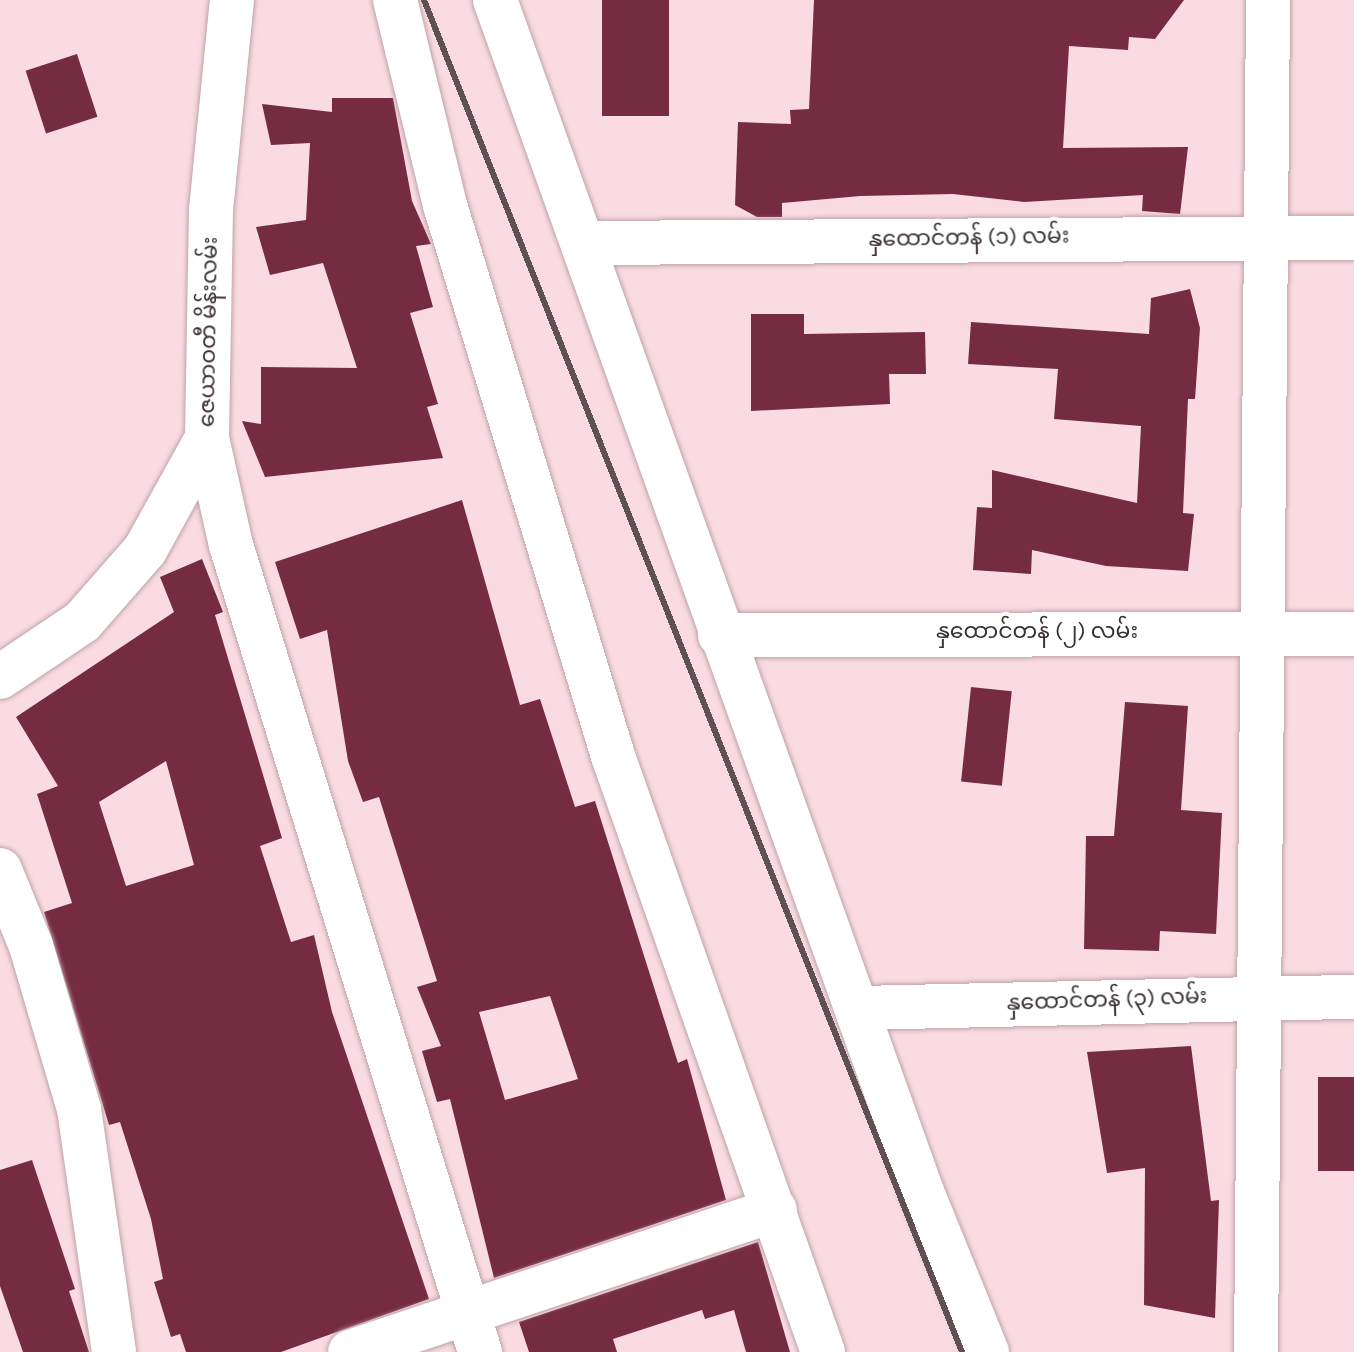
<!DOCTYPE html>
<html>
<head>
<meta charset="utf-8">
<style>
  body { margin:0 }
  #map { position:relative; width:1354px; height:1352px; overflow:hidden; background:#f9dbe1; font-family:Karla,"Noto Sans Myanmar",sans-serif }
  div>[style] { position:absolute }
  .building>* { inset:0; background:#752b42; transform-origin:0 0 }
  .roads { filter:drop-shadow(0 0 2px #bfa3a9) drop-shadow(0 0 2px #bfa3a9) }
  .minor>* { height:44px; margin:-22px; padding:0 22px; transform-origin:22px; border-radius:22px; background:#fff }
  .rail>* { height:6px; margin:-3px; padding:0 3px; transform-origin:3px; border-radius:3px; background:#5f5053 }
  span { translate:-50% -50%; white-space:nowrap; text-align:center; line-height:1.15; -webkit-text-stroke:8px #fff; paint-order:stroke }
  .street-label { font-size:22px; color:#3a2f31 }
</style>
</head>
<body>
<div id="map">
  <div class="building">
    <div style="left:602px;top:0;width:67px;height:116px"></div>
    <div style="clip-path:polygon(814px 0,1184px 0,1155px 39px,1129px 37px,1128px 50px,1069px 46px,1063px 148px,1188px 147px,1180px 214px,1142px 211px,1143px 195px,1024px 202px,953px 194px,860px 196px,782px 203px,782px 217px,757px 217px,735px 205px,738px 122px,791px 124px,790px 110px,809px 109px)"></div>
    <div style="left:77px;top:54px;width:66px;height:54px;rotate:72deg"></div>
    <div style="clip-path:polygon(332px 98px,393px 98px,412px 201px,431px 244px,416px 246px,433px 307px,410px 313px,438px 404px,427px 407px,443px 458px,265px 477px,242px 421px,261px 424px,261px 367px,357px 368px,323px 263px,270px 275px,256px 227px,306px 220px,310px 143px,271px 145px,262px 104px,332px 112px)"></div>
    <div style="clip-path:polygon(1190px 289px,1200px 328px,1195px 399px,1188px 399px,1183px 513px,1194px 514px,1188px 571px,1106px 566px,1032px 550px,1031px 574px,973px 570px,977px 507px,992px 508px,992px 470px,1137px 503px,1141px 426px,1054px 419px,1058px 369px,968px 364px,971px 322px,1149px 334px,1151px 298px)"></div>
    <div style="clip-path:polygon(751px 314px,804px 314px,804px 334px,925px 332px,926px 374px,889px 374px,890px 404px,751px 411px)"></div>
    <div style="clip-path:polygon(evenodd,462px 500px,520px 705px,540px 699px,575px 807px,595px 801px,678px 1063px,687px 1059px,726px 1200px,494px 1278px,450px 1099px,437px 1102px,422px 1051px,441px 1046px,417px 987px,437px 981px,379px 797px,363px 802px,348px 761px,327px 630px,300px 639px,275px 562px,462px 500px,550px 996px,578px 1079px,505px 1100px,479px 1012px,550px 996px)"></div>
    <div style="clip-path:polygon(evenodd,202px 559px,223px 612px,215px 615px,282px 838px,260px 846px,291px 942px,314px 935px,332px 1012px,429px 1299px,281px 1352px,186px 1352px,180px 1334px,171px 1337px,154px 1282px,163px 1279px,151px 1219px,120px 1122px,109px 1125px,44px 912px,72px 903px,37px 794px,58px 786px,16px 717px,174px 612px,160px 577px,202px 559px,166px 761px,194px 865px,126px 886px,99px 802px,166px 761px)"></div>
    <div style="left:971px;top:687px;width:41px;height:95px;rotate:6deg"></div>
    <div style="clip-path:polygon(1125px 702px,1188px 706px,1181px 810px,1222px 813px,1216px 934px,1160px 931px,1159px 951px,1084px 949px,1086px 836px,1114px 836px)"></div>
    <div style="clip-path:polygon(1191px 1046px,1211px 1201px,1219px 1200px,1215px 1318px,1144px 1305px,1145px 1168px,1107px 1173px,1087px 1052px)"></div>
    <div style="left:1354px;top:1077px;width:94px;height:36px;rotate:90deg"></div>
    <div style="clip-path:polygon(32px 1160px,75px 1289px,69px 1291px,89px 1352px,23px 1352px,0 1286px,0 1170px)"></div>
    <div style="clip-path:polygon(758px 1242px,790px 1352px,746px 1352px,734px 1310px,705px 1319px,702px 1310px,613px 1339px,617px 1352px,529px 1352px,519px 1322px)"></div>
  </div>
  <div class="roads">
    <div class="minor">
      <div style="left:395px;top:0;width:211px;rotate:76.3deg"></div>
      <div style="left:445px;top:205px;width:576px;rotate:73.04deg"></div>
      <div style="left:613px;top:756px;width:632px;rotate:70.59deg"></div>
      <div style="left:495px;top:0;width:1266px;rotate:70.29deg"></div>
      <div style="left:922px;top:1192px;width:173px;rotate:67.9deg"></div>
      <div style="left:583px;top:243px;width:771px;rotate:-0.37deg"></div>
      <div style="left:207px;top:438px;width:110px;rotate:77.4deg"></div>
      <div style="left:231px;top:545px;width:845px;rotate:72.85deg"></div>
      <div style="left:720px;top:635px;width:634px;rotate:-0.09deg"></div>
      <div style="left:0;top:677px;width:99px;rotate:-33.9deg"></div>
      <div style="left:82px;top:622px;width:96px;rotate:-48.8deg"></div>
      <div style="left:145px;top:550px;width:128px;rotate:-61deg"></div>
      <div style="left:207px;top:438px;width:228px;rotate:-89deg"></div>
      <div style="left:211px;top:210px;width:211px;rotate:-84.3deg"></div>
      <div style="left:0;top:870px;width:82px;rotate:67.8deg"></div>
      <div style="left:31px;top:946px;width:170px;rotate:73.6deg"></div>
      <div style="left:79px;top:1109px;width:246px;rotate:81.8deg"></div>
      <div style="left:859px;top:1008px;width:495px;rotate:-1.3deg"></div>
      <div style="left:350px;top:1352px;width:448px;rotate:-18.5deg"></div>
      <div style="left:1256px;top:1352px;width:1352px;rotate:-89.49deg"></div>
    </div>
  </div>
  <div class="rail">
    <div style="left:424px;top:0;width:1455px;rotate:68.3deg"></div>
  </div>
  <div class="street-label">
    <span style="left:969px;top:238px;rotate:-1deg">နှထောင်တန် (၁) လမ်း</span>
    <span style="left:209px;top:332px;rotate:-89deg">ဇေယာဝတီ မိန်းလမ်း</span>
    <span style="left:1037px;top:632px">နှထောင်တန် (၂) လမ်း</span>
    <span style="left:1107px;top:1000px;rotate:-2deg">နှထောင်တန် (၃) လမ်း</span>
  </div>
</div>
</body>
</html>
